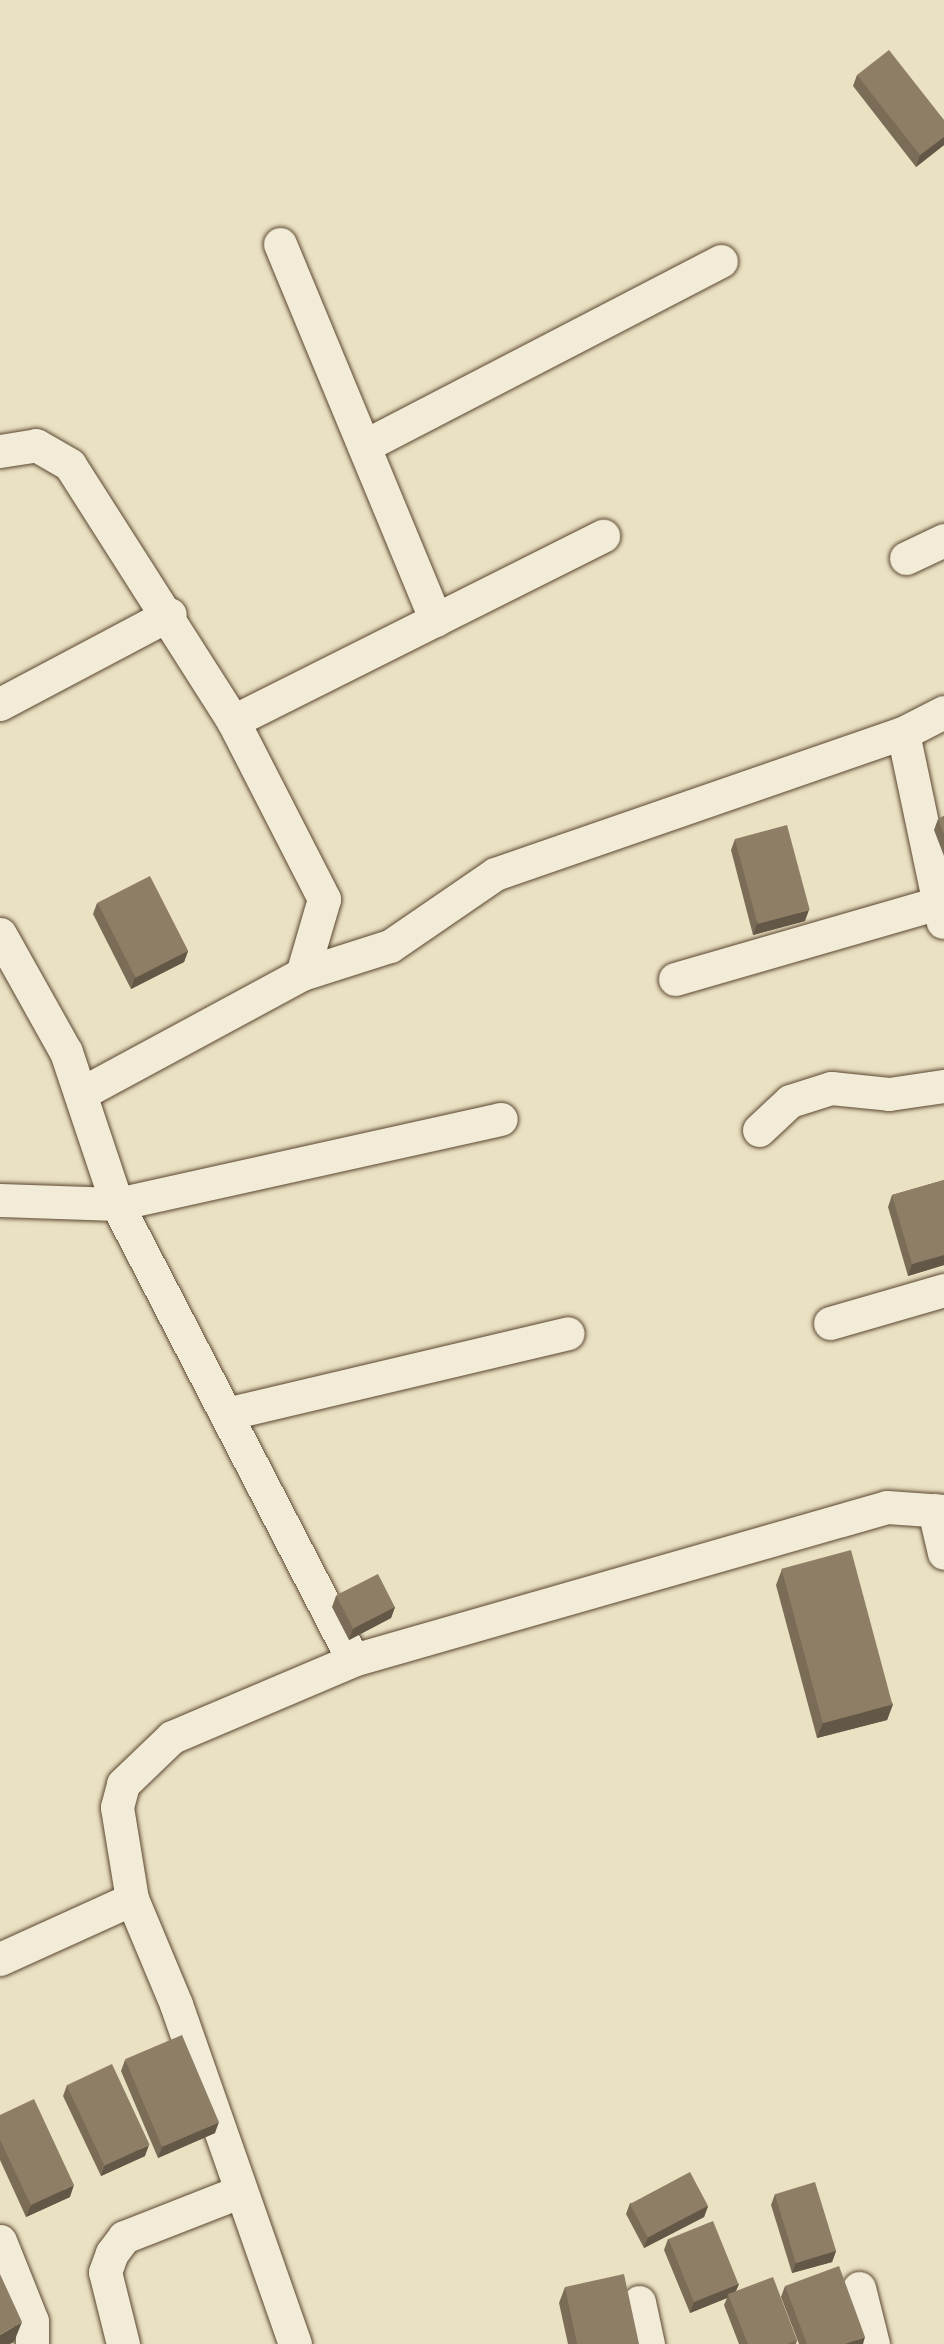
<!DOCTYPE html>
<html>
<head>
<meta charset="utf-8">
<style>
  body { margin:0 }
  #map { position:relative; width:944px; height:2344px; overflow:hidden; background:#eae0c2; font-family:Alegreya,serif }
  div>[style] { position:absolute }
  .roads { filter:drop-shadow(0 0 2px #5b4730) drop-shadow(0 0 2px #5b4730) }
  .minor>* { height:33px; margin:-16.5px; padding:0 16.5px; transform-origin:16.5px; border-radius:16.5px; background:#f1ebd7 }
  .wall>* { inset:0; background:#7a6c57 }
  .shaded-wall>* { inset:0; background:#635847 }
  .building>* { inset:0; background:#8e7e65; transform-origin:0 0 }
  span { translate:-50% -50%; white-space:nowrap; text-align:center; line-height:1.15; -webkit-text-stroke:6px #f1ebd7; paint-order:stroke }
</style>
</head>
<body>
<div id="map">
  <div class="roads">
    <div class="minor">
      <div style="left:280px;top:244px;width:407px;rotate:67.5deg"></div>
      <div style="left:364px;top:446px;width:402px;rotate:-27.4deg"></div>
      <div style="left:0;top:451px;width:36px;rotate:-9deg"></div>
      <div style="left:36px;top:445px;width:39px;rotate:30deg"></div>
      <div style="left:70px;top:465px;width:303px;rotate:57.5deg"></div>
      <div style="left:233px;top:721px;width:200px;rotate:62.9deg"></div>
      <div style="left:324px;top:899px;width:78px;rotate:106.3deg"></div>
      <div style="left:302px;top:974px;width:252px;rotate:151.6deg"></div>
      <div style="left:906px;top:558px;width:42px;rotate:-25.3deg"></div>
      <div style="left:0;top:704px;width:192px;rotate:-27.9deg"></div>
      <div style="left:233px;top:721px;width:414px;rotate:-26.6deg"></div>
      <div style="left:903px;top:733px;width:193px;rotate:78.1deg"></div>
      <div style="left:0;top:934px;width:135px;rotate:60.8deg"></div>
      <div style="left:66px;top:1052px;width:160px;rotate:71.5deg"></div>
      <div style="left:117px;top:1204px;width:513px;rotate:62.64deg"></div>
      <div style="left:302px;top:974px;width:92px;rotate:-17.7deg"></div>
      <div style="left:390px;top:946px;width:127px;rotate:-34.4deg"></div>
      <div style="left:495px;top:874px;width:432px;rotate:-19.1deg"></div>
      <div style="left:903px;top:733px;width:46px;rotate:-27.1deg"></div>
      <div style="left:675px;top:979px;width:274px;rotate:-16.1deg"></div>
      <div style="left:759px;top:1130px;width:42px;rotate:-43.1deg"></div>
      <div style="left:790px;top:1101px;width:43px;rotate:-17.6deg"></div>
      <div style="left:831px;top:1088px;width:58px;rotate:5.9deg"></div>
      <div style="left:889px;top:1094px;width:56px;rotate:-8.3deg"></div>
      <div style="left:0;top:1200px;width:117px;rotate:2deg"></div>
      <div style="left:117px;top:1204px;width:393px;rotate:-12.5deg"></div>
      <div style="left:830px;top:1323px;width:119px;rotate:-16.1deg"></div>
      <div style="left:226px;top:1414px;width:351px;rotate:-13.3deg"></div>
      <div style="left:934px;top:1510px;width:44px;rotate:76.9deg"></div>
      <div style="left:0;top:1959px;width:145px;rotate:-24.4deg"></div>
      <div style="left:0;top:2241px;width:86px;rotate:68.2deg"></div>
      <div style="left:32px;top:2321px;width:23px;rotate:90deg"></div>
      <div style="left:859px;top:2288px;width:58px;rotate:76deg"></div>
      <div style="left:639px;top:2302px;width:43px;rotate:77.9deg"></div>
      <div style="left:123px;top:2344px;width:74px;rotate:-104deg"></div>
      <div style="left:105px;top:2272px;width:20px;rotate:-70deg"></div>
      <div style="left:112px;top:2253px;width:20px;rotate:-53deg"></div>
      <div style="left:124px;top:2237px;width:123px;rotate:-21.4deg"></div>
      <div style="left:295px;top:2344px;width:360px;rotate:-109.3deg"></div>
      <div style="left:176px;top:2004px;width:114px;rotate:-112.7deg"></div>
      <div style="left:132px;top:1899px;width:93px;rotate:-99.3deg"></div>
      <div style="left:117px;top:1807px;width:24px;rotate:-75deg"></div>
      <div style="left:123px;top:1784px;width:68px;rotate:-43.8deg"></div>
      <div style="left:172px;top:1737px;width:197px;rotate:-23deg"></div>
      <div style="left:353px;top:1660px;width:555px;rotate:-15.99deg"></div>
      <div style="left:887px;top:1507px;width:57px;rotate:4deg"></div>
    </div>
  </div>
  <div class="wall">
    <div style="clip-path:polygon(857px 75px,944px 120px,944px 145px,916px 167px,853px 86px)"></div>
    <div style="clip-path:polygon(944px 816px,944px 856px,934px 830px,938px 819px)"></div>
    <div style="clip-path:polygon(735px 839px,805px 921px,753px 935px,731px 850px)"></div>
    <div style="clip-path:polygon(97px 903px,188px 951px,184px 962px,131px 989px,93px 914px)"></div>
    <div style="clip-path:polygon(944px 1180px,944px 1265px,908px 1276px,888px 1207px,892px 1195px)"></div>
    <div style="clip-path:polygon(782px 1569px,893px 1704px,887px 1720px,817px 1738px,776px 1585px)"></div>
    <div style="clip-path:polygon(336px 1596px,395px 1607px,391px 1618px,349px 1640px,332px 1607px)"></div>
    <div style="clip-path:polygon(125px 2060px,215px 2133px,158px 2158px,121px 2071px)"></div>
    <div style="clip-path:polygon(67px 2085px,145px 2156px,101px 2176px,63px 2096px)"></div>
    <div style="clip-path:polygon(0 2115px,70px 2197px,26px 2217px,0 2160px)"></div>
    <div style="clip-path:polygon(775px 2194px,836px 2251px,832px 2262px,792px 2273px,771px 2205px)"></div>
    <div style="clip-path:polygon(630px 2203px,708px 2206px,704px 2217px,644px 2248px,626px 2214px)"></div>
    <div style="clip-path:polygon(668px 2239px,739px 2284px,736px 2291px,797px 2340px,796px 2344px,739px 2344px,724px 2305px,727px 2298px,690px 2313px,664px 2250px)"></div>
    <div style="clip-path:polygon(785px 2286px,863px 2344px,799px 2344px,781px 2297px)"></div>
    <div style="clip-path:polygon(565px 2287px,639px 2344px,568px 2344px,559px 2303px)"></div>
  </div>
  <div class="shaded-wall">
    <div style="clip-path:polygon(944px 137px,944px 145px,916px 167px,920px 155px)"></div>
    <div style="clip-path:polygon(809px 910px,805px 921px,753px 935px,757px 923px)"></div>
    <div style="clip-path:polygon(188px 951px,184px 962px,131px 989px,135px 977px)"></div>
    <div style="clip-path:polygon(944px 1255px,944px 1265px,908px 1276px,912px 1264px)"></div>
    <div style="clip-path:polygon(395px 1607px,391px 1618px,349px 1640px,353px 1629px)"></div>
    <div style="clip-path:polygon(893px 1704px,887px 1720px,817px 1738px,823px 1722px)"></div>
    <div style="clip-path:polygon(219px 2122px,215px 2133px,158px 2158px,162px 2147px)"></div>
    <div style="clip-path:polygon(149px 2145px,145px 2156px,101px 2176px,105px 2165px)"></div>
    <div style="clip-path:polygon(74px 2185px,70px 2197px,26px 2217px,31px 2205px)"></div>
    <div style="clip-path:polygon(708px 2206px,704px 2217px,644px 2248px,648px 2237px)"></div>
    <div style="clip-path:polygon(836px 2251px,832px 2262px,792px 2273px,796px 2262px)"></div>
    <div style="clip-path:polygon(739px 2284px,734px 2295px,728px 2294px,727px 2298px,690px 2313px,694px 2302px)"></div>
    <div style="clip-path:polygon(22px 2322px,14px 2342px,10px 2344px,0 2344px,0 2335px)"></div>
    <div style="clip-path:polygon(865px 2337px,863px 2344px,845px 2344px)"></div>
  </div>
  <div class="building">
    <div style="clip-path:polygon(889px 50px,944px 120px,944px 137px,920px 155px,857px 75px)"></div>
    <div style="clip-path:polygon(944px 816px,944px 834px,938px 819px)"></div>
    <div style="left:787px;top:825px;width:88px;height:54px;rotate:75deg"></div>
    <div style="left:150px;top:876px;width:84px;height:59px;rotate:63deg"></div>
    <div style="clip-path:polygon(944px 1180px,944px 1255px,912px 1264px,892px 1195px)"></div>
    <div style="left:851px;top:1550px;width:160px;height:72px;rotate:75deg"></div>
    <div style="left:378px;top:1574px;width:37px;height:47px;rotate:63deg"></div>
    <div style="left:182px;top:2035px;width:95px;height:62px;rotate:67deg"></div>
    <div style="left:112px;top:2064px;width:89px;height:50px;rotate:65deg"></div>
    <div style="clip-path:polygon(34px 2099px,74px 2185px,31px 2205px,0 2140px,0 2115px)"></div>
    <div style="left:690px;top:2172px;width:38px;height:68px;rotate:62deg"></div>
    <div style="left:815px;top:2182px;width:72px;height:42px;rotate:73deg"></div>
    <div style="left:713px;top:2221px;width:68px;height:48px;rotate:68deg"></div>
    <div style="clip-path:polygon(839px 2266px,865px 2337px,845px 2344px,807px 2344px,785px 2286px)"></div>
    <div style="clip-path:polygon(0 2274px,22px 2322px,0 2335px)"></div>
    <div style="clip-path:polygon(624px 2274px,639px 2344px,577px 2344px,565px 2287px)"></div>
    <div style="clip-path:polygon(773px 2277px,797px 2340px,787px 2344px,748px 2344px,728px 2294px)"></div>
  </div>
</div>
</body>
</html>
